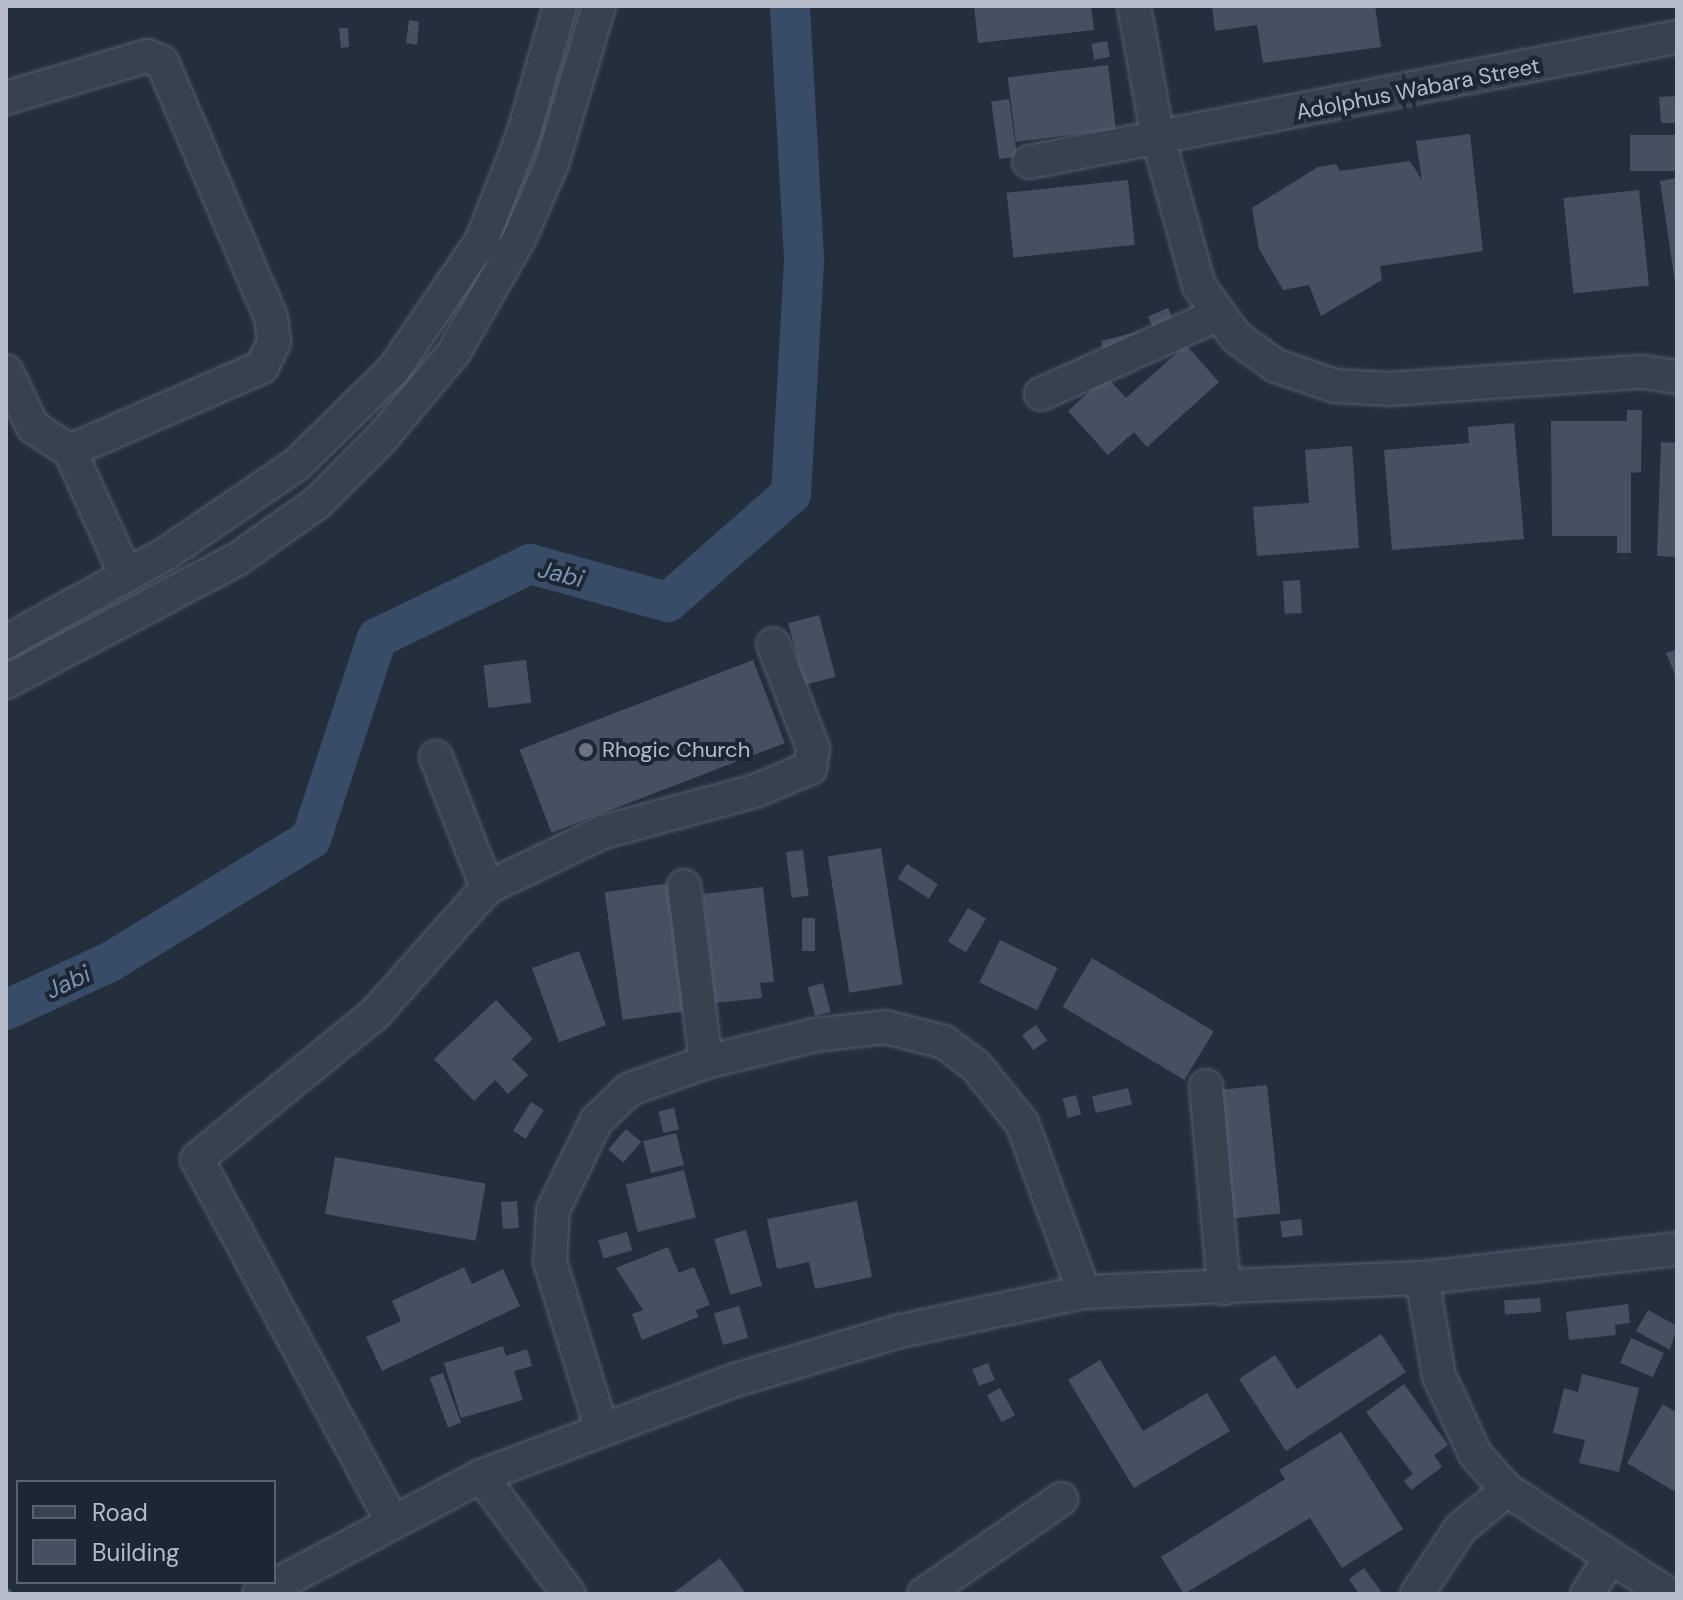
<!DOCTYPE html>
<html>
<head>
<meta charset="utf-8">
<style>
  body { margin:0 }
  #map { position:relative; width:1683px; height:1600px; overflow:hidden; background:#242f3e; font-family:"DM Sans",sans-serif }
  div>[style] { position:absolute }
  .river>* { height:40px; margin:-20px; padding:0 20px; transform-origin:20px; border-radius:20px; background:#394c67 }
  .building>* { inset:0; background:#455162; transform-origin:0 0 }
  .path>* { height:4px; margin-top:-2px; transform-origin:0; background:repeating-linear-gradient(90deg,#44595c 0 6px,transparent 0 12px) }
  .roads { filter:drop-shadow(0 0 2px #565f6c) drop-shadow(0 0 2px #565f6c) }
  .minor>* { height:32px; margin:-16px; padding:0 16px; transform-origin:16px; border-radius:16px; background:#38414e }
  .dots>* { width:22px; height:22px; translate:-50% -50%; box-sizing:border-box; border:4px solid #1d2633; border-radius:50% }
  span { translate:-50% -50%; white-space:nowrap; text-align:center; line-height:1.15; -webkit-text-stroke:8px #1d2633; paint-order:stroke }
  .street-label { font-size:22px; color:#b4bcc9 }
  .poi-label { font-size:22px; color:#b4bcc9 }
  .left { translate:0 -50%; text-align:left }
  .water-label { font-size:24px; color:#7c92b1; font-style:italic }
  .frame { position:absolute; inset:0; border:8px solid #b4bcc9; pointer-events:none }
  .legend { position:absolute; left:16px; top:1480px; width:260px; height:104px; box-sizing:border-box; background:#1d2633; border:2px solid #59626f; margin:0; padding:10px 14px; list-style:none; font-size:24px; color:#b4bcc9 }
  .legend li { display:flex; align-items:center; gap:16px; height:40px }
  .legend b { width:40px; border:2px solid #59626f }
</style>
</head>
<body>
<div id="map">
  <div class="river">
    <div style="left:6px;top:1010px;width:115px;rotate:-24.8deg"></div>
    <div style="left:110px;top:962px;width:236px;rotate:-31.5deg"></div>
    <div style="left:311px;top:839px;width:212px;rotate:-71.8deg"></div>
    <div style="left:377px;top:638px;width:170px;rotate:-25.8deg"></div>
    <div style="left:530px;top:564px;width:143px;rotate:15.4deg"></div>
    <div style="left:668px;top:602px;width:164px;rotate:-41.3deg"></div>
    <div style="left:791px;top:494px;width:236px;rotate:-86.8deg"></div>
    <div style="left:804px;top:258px;width:252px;rotate:-93.2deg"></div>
  </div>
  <div class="building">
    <div style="clip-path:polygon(974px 6px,1091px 6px,1094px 30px,978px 43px)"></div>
    <div style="clip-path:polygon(1212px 6px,1375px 6px,1381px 47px,1263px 63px,1257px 25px,1215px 31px)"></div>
    <div style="clip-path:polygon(409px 20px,419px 22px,417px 45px,406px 43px)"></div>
    <div style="clip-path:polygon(339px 28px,348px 28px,349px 47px,341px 48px)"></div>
    <div style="left:1107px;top:41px;width:16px;height:16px;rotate:79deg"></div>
    <div style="left:1108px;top:65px;width:65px;height:101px;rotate:83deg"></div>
    <div style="clip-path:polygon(1677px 96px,1677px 123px,1661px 123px,1659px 97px)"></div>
    <div style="left:1009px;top:99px;width:58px;height:18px;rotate:82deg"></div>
    <div style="clip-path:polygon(1470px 134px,1483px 251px,1380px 266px,1382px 280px,1321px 316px,1309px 285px,1283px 290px,1259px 249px,1252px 208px,1318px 167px,1336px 164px,1340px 171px,1410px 161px,1422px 180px,1416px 141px)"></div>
    <div style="left:1677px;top:135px;width:36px;height:47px;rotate:90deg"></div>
    <div style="clip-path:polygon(1677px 178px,1677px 282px,1675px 282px,1660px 181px)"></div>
    <div style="left:1128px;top:180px;width:65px;height:122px;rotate:84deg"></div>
    <div style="left:1639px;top:190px;width:96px;height:76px;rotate:84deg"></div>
    <div style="left:1168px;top:308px;width:23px;height:22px;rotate:67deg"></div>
    <div style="clip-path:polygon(1150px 329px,1104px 353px,1101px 341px)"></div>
    <div style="clip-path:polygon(1186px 345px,1219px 382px,1147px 447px,1134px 432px,1108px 455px,1068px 411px,1106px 376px,1126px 398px)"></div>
    <div style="clip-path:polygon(1627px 410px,1642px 410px,1641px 472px,1631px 473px,1631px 553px,1617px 553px,1617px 536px,1552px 536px,1551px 421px,1627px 421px)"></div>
    <div style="clip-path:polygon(1514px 423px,1524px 539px,1392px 550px,1384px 450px,1469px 443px,1468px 427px)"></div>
    <div style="clip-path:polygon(1661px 442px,1677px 443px,1677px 557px,1657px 556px)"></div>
    <div style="clip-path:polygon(1352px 446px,1359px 548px,1257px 556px,1253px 507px,1309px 503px,1305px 450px)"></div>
    <div style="left:1300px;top:580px;width:33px;height:17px;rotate:87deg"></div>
    <div style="left:819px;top:615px;width:64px;height:32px;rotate:75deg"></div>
    <div style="clip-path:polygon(1677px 649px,1677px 680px,1666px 653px)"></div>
    <div style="left:526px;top:660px;width:43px;height:43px;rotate:83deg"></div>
    <div style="left:753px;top:660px;width:89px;height:250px;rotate:69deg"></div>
    <div style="left:881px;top:848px;width:138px;height:54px;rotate:81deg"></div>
    <div style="left:803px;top:850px;width:46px;height:17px;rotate:83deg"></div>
    <div style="left:907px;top:864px;width:37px;height:17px;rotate:33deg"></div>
    <div style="left:670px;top:883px;width:129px;height:66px;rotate:82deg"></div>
    <div style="clip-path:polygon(763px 887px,774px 982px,760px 983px,762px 998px,715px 1003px,703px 894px)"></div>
    <div style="left:968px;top:908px;width:21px;height:39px;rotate:31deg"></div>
    <div style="left:802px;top:918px;width:13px;height:33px"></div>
    <div style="left:1000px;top:940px;width:64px;height:47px;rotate:26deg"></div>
    <div style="left:579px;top:951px;width:79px;height:50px;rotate:70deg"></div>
    <div style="left:1092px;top:958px;width:142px;height:57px;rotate:31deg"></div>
    <div style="left:823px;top:983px;width:30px;height:16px;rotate:75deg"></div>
    <div style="clip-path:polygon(496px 1000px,533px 1039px,512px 1059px,528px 1075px,508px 1094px,495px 1080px,474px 1101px,434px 1059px)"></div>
    <div style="left:1036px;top:1025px;width:19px;height:17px;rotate:54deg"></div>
    <div style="left:1267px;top:1085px;width:129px;height:56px;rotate:84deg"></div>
    <div style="left:1128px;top:1088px;width:17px;height:37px;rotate:77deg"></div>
    <div style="left:1076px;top:1095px;width:20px;height:14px;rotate:75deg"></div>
    <div style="left:531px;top:1102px;width:15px;height:34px;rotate:32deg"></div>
    <div style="left:674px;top:1108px;width:22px;height:16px;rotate:77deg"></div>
    <div style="left:626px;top:1129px;width:20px;height:27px;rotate:41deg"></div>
    <div style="left:676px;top:1133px;width:33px;height:34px;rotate:76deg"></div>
    <div style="left:335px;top:1157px;width:153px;height:58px;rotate:10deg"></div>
    <div style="left:684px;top:1170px;width:49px;height:60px;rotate:76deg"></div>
    <div style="left:517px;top:1201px;width:27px;height:16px;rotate:86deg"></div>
    <div style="clip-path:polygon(857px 1201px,872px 1277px,815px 1289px,809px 1262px,777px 1269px,767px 1219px)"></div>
    <div style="left:1301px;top:1219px;width:16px;height:21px;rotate:83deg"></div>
    <div style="left:746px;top:1230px;width:58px;height:33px;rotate:74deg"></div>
    <div style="left:627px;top:1232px;width:19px;height:30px;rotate:74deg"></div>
    <div style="clip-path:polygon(668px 1247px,679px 1273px,694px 1267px,710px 1305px,696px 1310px,698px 1317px,642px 1340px,632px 1314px,643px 1310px,616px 1268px)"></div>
    <div style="clip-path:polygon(464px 1267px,472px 1284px,503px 1269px,520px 1306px,382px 1371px,366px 1337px,401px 1321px,392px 1301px)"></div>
    <div style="left:1540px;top:1298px;width:14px;height:36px;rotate:86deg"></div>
    <div style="clip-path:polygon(1628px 1304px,1630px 1323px,1615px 1325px,1616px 1335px,1569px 1340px,1566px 1312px)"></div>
    <div style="left:739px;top:1306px;width:33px;height:26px;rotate:74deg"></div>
    <div style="clip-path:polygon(1648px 1310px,1677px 1326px,1670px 1350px,1636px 1331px)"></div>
    <div style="clip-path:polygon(1381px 1334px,1406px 1372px,1286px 1451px,1239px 1379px,1275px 1355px,1297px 1389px)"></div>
    <div style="left:1631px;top:1338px;width:36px;height:27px;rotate:24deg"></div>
    <div style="clip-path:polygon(503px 1346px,506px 1356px,527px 1349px,532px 1366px,514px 1371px,523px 1400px,461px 1418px,444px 1363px)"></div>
    <div style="clip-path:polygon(1100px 1360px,1143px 1431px,1207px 1393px,1230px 1431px,1134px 1488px,1068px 1380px)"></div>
    <div style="left:988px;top:1363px;width:18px;height:17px;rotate:68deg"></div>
    <div style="left:443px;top:1373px;width:53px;height:14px;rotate:70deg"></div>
    <div style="clip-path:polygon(1582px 1374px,1639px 1388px,1619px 1472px,1579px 1463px,1585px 1440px,1553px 1433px,1564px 1388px,1578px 1392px)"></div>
    <div style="clip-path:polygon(1404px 1384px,1448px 1445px,1434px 1455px,1442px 1467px,1411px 1490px,1404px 1481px,1413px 1474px,1366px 1412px)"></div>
    <div style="left:1000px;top:1388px;width:31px;height:15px;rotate:61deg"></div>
    <div style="clip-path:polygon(1663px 1404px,1677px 1413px,1677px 1493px,1627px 1463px)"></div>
    <div style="clip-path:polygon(1341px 1432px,1403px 1529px,1342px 1568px,1310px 1518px,1184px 1594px,1161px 1557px,1285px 1479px,1279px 1470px)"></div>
    <div style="clip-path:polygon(720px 1558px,746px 1594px,672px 1594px)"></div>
    <div style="clip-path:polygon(1364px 1568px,1383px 1594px,1359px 1594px,1349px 1579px)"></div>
  </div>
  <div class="path">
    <div style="left:6px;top:1589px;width:8px;rotate:40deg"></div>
  </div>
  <div class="roads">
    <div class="minor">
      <div style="left:1134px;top:6px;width:134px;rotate:79.7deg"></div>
      <div style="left:1158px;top:138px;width:154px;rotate:74.5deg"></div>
      <div style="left:1199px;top:286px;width:63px;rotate:54deg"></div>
      <div style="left:1236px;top:337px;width:49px;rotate:35.9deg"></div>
      <div style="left:1276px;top:366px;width:62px;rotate:18.7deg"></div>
      <div style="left:1335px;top:386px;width:55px;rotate:3.1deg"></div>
      <div style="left:1390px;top:389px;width:253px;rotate:-3.9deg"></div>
      <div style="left:1642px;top:372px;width:35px;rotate:8deg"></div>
      <div style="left:6px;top:98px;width:147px;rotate:-16.6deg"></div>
      <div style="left:147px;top:56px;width:16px;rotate:22deg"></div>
      <div style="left:162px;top:62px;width:278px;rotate:66.9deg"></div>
      <div style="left:271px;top:318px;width:24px;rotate:83deg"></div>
      <div style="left:274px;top:342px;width:28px;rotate:116deg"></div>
      <div style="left:262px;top:367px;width:210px;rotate:156.4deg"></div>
      <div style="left:1029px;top:162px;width:660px;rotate:-10.92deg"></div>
      <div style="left:6px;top:371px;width:62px;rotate:64.3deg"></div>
      <div style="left:33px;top:427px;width:44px;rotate:33deg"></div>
      <div style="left:70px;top:451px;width:136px;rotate:65.7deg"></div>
      <div style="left:1041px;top:394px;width:195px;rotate:-24.2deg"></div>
      <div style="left:6px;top:642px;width:184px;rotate:-28.9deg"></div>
      <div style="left:167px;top:553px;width:156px;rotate:-34.3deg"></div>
      <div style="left:296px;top:465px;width:137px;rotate:-44.4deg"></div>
      <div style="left:394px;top:369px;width:156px;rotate:-55.7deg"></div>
      <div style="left:482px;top:240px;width:116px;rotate:-68.7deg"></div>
      <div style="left:524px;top:132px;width:131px;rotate:-74.1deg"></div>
      <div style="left:6px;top:682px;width:264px;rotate:-28deg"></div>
      <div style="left:239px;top:558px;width:95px;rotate:-35.2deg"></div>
      <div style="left:317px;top:503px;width:91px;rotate:-45deg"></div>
      <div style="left:381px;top:439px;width:114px;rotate:-50deg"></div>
      <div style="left:454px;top:352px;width:130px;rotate:-60.1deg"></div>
      <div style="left:519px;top:239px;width:82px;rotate:-66.3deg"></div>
      <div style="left:552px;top:164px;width:165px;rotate:-73.4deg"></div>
      <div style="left:436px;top:757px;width:141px;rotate:68.7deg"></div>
      <div style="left:684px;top:886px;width:177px;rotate:82.9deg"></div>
      <div style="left:1206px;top:1086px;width:203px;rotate:84.9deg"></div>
      <div style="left:1422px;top:1278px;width:99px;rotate:80.2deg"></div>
      <div style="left:1439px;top:1376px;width:86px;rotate:65.2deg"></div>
      <div style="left:1475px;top:1454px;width:48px;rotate:48.4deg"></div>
      <div style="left:1507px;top:1490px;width:192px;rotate:32.9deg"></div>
      <div style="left:602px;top:1430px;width:176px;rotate:-107.2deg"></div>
      <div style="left:550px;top:1262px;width:52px;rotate:-86.7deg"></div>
      <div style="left:553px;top:1210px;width:99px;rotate:-64.2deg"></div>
      <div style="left:596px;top:1121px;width:47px;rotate:-43.3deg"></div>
      <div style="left:630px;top:1089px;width:81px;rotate:-19.6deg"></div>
      <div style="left:706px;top:1062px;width:112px;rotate:-13.9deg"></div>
      <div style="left:815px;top:1035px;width:70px;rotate:-6.5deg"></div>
      <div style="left:885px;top:1027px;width:61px;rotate:14.3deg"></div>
      <div style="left:944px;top:1042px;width:40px;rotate:37deg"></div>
      <div style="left:976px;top:1066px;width:73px;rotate:51.1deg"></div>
      <div style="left:1022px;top:1123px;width:180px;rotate:69.9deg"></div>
      <div style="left:481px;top:1476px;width:147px;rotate:53.3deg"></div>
      <div style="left:393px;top:1523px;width:413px;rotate:-118.3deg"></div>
      <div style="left:197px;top:1159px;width:230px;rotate:-39.2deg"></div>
      <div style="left:375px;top:1014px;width:169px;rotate:-48.4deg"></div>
      <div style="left:487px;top:888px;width:129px;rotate:-25.8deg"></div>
      <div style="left:603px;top:832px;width:157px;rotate:-15.1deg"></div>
      <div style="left:755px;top:791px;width:60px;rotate:-22.7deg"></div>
      <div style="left:810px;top:768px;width:20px;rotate:-81deg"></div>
      <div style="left:813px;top:748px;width:111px;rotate:-111deg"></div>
      <div style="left:259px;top:1594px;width:251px;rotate:-28deg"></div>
      <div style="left:481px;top:1476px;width:268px;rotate:-20.7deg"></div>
      <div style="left:732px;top:1381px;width:175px;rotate:-16.6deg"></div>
      <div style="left:900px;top:1331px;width:188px;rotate:-12deg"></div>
      <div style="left:1084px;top:1292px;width:338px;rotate:-2.4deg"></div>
      <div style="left:1422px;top:1278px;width:257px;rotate:-6.5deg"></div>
      <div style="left:924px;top:1594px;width:167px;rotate:-34.7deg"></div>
      <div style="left:1417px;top:1594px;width:78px;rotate:-56.5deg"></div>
      <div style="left:1460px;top:1529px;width:61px;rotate:-39.7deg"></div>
      <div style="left:1587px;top:1594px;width:44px;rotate:-57deg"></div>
    </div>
  </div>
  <div class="dots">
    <div style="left:586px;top:750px;background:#6b7280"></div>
  </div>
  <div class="street-label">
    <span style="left:1418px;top:89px;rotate:-11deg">Adolphus Wabara Street</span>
  </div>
  <div class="poi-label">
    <span class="left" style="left:602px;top:750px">Rhogic Church</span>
  </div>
  <div class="water-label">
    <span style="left:561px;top:574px;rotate:14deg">Jabi</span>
    <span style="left:68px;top:982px;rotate:-25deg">Jabi</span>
  </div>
  <div class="frame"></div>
  <ul class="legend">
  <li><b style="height:10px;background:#38414e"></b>Road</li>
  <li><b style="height:22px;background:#455162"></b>Building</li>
  </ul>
</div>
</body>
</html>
